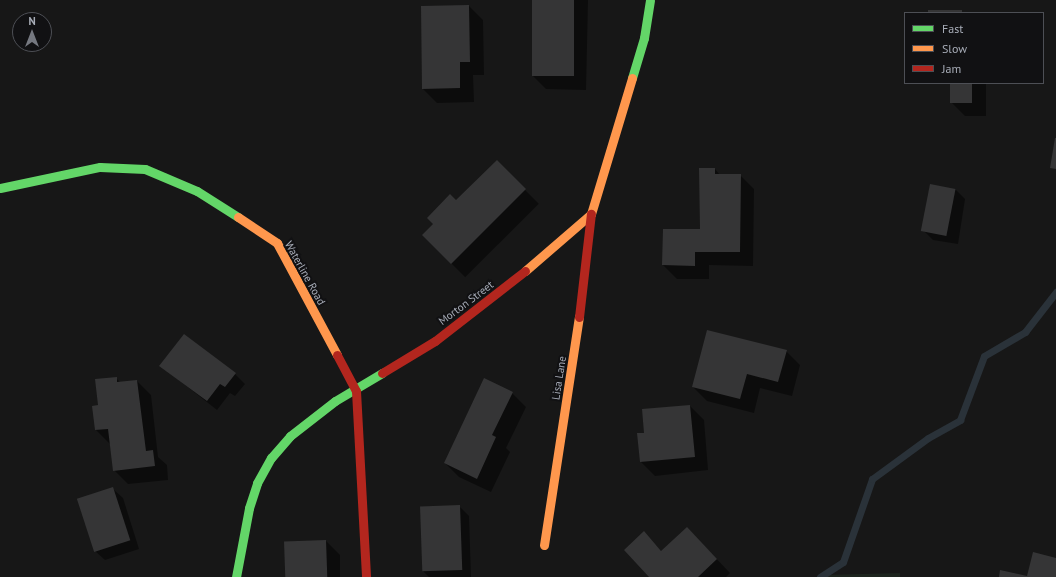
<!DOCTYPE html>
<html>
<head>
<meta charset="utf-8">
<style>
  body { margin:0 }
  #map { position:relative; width:1056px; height:577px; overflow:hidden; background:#171717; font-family:"PT Sans",sans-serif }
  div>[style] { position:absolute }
  .green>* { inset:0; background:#1d241e }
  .shadow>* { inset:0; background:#0007; transform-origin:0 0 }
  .stream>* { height:7px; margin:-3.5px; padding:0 3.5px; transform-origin:3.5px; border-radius:3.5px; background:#2a3239 }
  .building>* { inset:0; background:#353536; transform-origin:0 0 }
  .fast>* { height:9px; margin:-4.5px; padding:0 4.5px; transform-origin:4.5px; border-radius:4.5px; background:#63d668 }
  .slow>* { height:9px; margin:-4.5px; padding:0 4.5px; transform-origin:4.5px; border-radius:4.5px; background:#ff974d }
  .jam>* { height:9px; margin:-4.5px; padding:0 4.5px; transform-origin:4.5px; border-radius:4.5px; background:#b3261e }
  span { translate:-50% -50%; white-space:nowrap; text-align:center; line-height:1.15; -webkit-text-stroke:4px #111113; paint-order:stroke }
  .street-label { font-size:11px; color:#a8adb8 }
  .legend { position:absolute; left:904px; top:12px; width:140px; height:72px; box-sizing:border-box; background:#111113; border:1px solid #4d4f55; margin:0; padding:5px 7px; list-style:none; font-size:12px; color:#a8adb8 }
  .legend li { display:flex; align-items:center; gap:8px; height:20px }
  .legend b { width:20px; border:1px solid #4d4f55 }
  .north { position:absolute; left:12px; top:12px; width:40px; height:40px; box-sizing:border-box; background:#111113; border:1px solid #4d4f55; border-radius:50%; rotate:0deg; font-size:11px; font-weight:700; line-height:16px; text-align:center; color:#a8adb8 }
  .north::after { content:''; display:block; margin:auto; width:14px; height:18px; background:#757880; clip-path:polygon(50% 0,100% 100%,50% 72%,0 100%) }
</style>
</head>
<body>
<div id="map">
  <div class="green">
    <div style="clip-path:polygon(900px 573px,900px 577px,821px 577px,823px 575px)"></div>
  </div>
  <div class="shadow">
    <div style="clip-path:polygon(533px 0,588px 0,586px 90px,546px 89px,532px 75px)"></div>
    <div style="clip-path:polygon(469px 6px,483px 20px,484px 75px,473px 75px,474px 102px,437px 103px,423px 89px)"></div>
    <div style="clip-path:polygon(951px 83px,986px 83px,986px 116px,965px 116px,951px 102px)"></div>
    <div style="left:497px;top:162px;width:59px;height:104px;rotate:45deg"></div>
    <div style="clip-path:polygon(715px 169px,720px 175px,740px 175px,754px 189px,753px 266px,709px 265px,709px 279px,677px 279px,663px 265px,701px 230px)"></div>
    <div style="clip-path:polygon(955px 189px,965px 199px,958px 244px,933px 240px,923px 230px)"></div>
    <div style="clip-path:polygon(786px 351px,800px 365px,792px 396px,760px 388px,754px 413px,707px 401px,693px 387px)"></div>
    <div style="clip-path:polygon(161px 366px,235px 374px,245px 384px,235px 396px,230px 393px,217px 410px)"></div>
    <div style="clip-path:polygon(116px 378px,121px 383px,137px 381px,151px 395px,158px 457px,167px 465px,168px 480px,128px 484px,114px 470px,110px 444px,96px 430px,93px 407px,99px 406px)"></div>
    <div style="clip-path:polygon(512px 393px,526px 407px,506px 448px,510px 452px,491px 492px,459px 477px,445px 463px)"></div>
    <div style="clip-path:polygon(690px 406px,704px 420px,708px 470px,655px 476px,641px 462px)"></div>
    <div style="clip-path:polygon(113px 489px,123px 498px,139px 549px,105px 560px,95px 551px,79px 499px)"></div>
    <div style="clip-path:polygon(459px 506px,469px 516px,471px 577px,429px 577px,423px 571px,421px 507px)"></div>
    <div style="clip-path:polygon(687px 528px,730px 573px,726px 577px,651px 577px,644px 533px,662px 552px)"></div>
    <div style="clip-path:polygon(326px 541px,340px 555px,340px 577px,286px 577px)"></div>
  </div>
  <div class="stream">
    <div style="left:820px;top:577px;width:27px;rotate:-33deg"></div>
    <div style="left:843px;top:562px;width:88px;rotate:-70.7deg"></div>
    <div style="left:872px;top:479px;width:69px;rotate:-36.2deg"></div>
    <div style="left:928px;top:438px;width:37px;rotate:-29deg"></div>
    <div style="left:960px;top:420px;width:68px;rotate:-69.4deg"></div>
    <div style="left:984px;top:356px;width:48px;rotate:-30.3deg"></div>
    <div style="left:1025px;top:332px;width:51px;rotate:-52.2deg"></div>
  </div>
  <div class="building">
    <div style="left:532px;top:0;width:42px;height:76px"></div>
    <div style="clip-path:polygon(469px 5px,470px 62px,460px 62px,460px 88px,422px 89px,421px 6px)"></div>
    <div style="left:928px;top:10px;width:34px;height:3px"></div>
    <div style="left:950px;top:83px;width:22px;height:20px"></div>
    <div style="clip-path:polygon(1055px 138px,1056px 138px,1056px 169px,1050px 168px)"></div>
    <div style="clip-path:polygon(497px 160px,526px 189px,451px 264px,422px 235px,433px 224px,427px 218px,450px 194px,456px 200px)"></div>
    <div style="clip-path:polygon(699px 168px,715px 168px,715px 174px,741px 174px,740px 252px,695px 252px,695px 266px,662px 265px,663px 229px,700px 229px)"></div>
    <div style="left:930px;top:184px;width:26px;height:48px;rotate:11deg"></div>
    <div style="clip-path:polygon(707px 330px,787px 350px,778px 382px,747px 374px,740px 399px,692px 387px)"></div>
    <div style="clip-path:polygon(184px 334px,236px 373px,225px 387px,220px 384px,207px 401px,159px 366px)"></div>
    <div style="clip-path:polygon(117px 377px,117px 382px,137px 380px,146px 451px,153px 450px,155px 466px,113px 471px,108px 429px,95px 430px,92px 406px,98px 405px,95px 379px)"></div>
    <div style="clip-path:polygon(484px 378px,513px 392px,492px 435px,496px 437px,477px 479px,444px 463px)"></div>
    <div style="clip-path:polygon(690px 405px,695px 457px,640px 462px,637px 433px,644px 433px,642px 409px)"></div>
    <div style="left:113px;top:487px;width:56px;height:38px;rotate:72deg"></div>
    <div style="left:460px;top:505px;width:65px;height:40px;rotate:88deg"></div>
    <div style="clip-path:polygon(687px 527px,717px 559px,698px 577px,649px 577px,624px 550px,644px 531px,661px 551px)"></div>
    <div style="left:326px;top:540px;width:37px;height:42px;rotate:88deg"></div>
    <div style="clip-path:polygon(1033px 552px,1056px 558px,1056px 577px,999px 577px,1000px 570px,1027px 576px)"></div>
  </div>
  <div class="fast">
    <div style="left:632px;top:78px;width:42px;rotate:-73.3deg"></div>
    <div style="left:644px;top:38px;width:38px;rotate:-81deg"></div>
    <div style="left:0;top:188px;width:102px;rotate:-11.9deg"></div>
    <div style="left:100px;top:167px;width:45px;rotate:2.5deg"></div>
    <div style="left:145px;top:169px;width:56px;rotate:22.9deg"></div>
    <div style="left:197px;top:191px;width:49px;rotate:32.4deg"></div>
    <div style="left:236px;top:577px;width:70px;rotate:-79.3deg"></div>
    <div style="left:249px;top:508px;width:26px;rotate:-72deg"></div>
    <div style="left:257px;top:483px;width:29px;rotate:-61deg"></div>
    <div style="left:271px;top:458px;width:29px;rotate:-49deg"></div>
    <div style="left:290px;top:436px;width:57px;rotate:-37.9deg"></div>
    <div style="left:335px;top:401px;width:55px;rotate:-30.8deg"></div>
  </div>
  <div class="slow">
    <div style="left:238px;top:217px;width:47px;rotate:33.7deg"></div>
    <div style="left:277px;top:243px;width:127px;rotate:61.8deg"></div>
    <div style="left:525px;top:271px;width:87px;rotate:-40.8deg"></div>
    <div style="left:591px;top:214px;width:142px;rotate:-73.2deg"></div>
    <div style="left:544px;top:545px;width:231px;rotate:-81.3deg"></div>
  </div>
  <div class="jam">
    <div style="left:579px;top:317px;width:104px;rotate:-83.4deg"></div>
    <div style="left:337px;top:355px;width:41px;rotate:62.2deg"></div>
    <div style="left:356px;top:391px;width:186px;rotate:86.9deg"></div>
    <div style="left:382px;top:373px;width:62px;rotate:-31.1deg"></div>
    <div style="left:435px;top:341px;width:114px;rotate:-37.9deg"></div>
  </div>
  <div class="street-label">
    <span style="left:305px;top:273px;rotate:61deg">Waterline Road</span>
    <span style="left:466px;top:303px;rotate:-37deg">Morton Street</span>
    <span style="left:559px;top:378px;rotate:-81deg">Lisa Lane</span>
  </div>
  <ul class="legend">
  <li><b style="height:5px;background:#63d668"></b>Fast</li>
  <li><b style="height:5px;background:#ff974d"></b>Slow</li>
  <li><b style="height:5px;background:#b3261e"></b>Jam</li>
  </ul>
  <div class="north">N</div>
</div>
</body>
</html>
